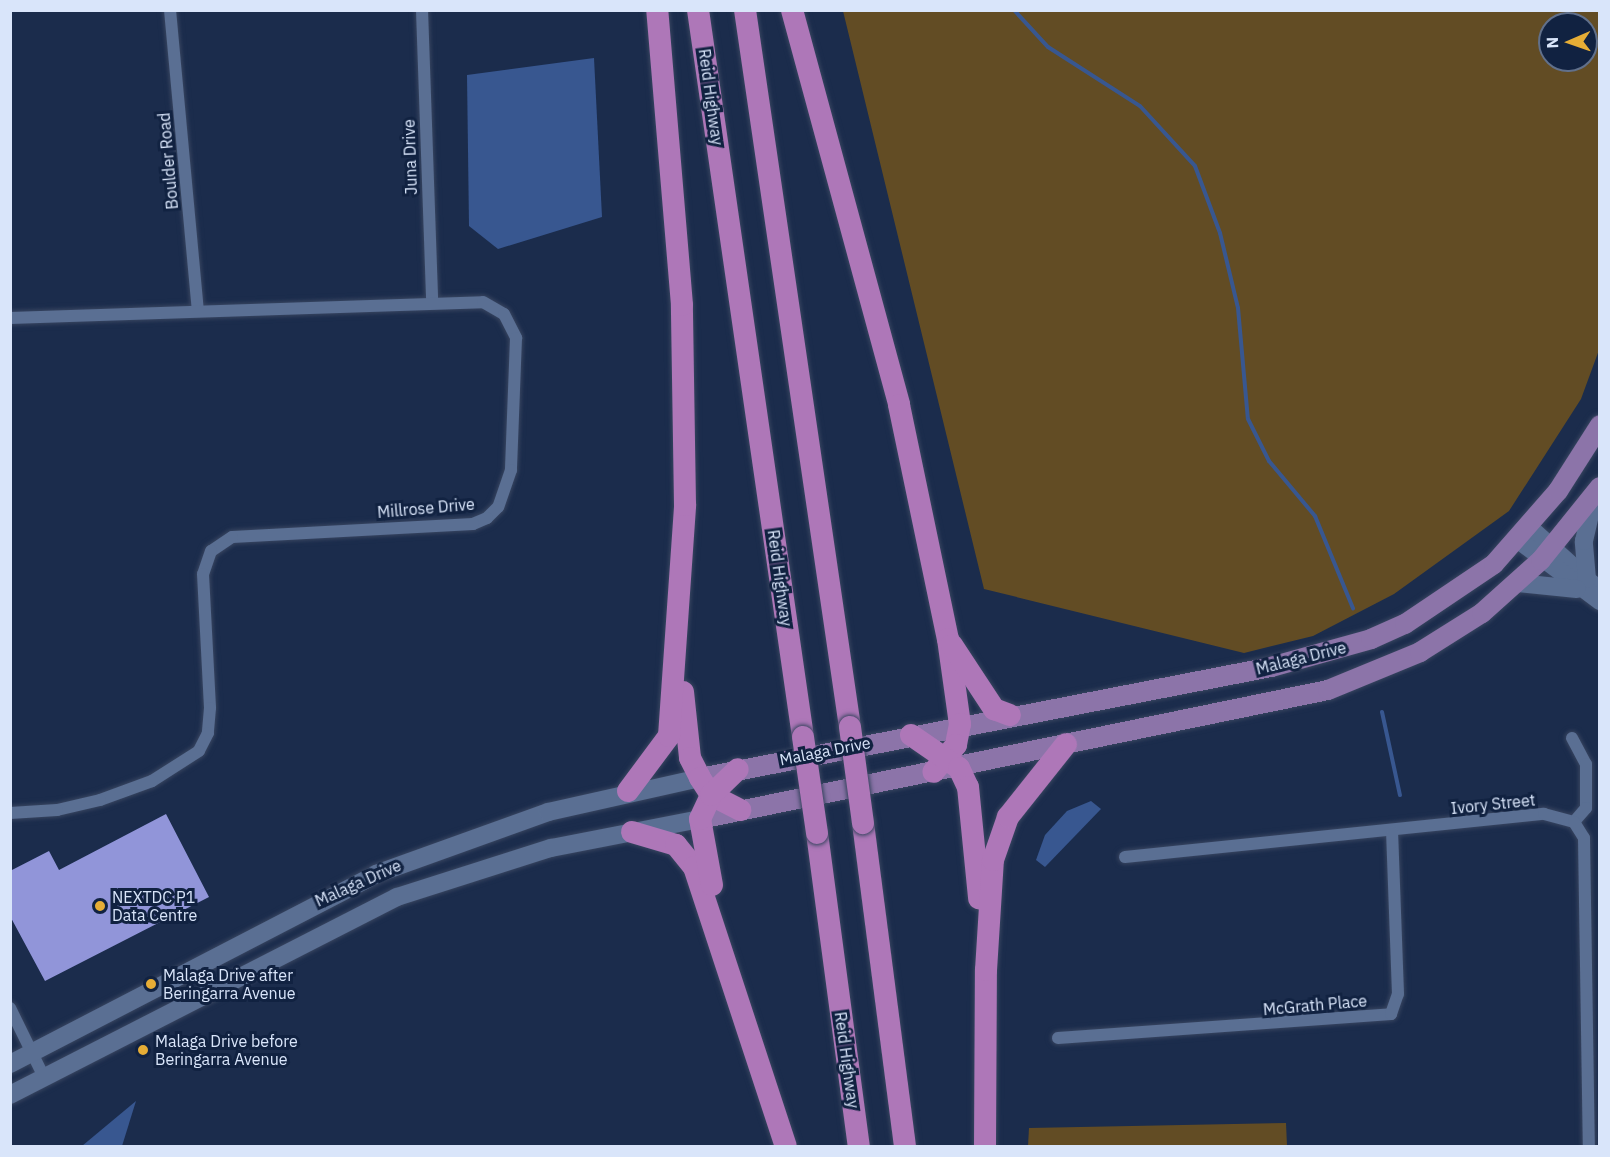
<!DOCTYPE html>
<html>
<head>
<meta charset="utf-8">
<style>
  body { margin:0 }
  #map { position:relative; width:1610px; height:1157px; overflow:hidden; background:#1b2c4c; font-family:"IBM Plex Sans",sans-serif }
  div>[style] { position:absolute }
  .green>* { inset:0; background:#624c24 }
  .water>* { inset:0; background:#385790 }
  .stream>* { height:4px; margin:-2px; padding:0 2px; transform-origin:2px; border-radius:2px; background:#385790 }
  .building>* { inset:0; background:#9195d9 }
  .roads { filter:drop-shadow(0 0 2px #384560) drop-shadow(0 0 2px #384560) }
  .minor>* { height:12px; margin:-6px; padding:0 6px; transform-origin:6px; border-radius:6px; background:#5a6f93 }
  .secondary>* { height:18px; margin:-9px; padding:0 9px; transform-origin:9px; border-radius:9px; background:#5a6f93 }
  .primary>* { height:20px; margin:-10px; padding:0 10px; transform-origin:10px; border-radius:10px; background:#8c74a9 }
  .motorway>* { height:22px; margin:-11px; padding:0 11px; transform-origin:11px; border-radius:11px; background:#ae77b8 }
  .bridges { filter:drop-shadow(0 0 2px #384560) drop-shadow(0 0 2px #384560) }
  .motorway-bridge>* { height:22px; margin:-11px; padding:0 11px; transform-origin:11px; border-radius:11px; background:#ae77b8 }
  .dots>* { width:16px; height:16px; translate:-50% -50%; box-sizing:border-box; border:3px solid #112241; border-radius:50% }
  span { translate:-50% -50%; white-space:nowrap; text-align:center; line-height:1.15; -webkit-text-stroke:6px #112241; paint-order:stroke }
  .street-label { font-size:16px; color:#d9e5fa }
  .poi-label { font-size:16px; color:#d9e5fa }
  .left { translate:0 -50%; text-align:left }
  .frame { position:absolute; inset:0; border:12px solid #d9e5fa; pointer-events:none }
  .north { position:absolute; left:1538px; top:12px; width:60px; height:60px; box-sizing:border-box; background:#112241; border:2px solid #61708b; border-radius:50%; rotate:268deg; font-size:16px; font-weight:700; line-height:24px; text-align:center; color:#d9e5fa }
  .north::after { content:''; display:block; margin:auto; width:21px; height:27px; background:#e6ad36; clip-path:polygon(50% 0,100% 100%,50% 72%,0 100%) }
</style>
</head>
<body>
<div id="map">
  <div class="green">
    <div style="clip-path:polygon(evenodd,843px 11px,1599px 11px,1599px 350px,1581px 399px,1509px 511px,1394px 594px,1313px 636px,1244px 653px,984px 589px,843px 11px,1550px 24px,1586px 24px,1586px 60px,1550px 60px,1550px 24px)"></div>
    <div style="clip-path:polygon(1286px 1123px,1287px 1146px,1028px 1146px,1029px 1128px)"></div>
  </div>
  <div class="water">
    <div style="clip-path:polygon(594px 58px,602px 217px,498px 249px,469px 226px,467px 75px)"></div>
    <div style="clip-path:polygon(1091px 801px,1101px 809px,1045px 867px,1036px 860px,1045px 835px,1067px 811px)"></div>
    <div style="clip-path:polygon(136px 1101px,122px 1146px,82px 1146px)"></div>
  </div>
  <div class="stream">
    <div style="left:1014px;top:10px;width:50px;rotate:47.4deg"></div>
    <div style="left:1048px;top:47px;width:109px;rotate:32.7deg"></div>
    <div style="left:1140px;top:106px;width:81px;rotate:47.5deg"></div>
    <div style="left:1195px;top:166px;width:72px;rotate:69.5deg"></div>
    <div style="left:1220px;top:233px;width:77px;rotate:76.5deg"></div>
    <div style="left:1238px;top:308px;width:111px;rotate:84.9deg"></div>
    <div style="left:1248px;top:419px;width:47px;rotate:63.4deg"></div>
    <div style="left:1269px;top:461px;width:72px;rotate:50.1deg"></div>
    <div style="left:1315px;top:516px;width:100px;rotate:67.6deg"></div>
    <div style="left:1382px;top:712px;width:85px;rotate:77.8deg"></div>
  </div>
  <div class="building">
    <div style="clip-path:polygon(166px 814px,209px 897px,45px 981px,10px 916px,10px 871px,49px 851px,59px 870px)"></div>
  </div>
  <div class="roads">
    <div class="minor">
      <div style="left:170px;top:10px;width:300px;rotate:84.7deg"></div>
      <div style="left:422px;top:10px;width:292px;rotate:88deg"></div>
      <div style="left:10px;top:318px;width:473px;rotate:-1.9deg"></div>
      <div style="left:483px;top:302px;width:24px;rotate:30deg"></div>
      <div style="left:504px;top:314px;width:27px;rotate:63deg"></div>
      <div style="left:516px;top:338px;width:132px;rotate:92.2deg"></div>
      <div style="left:511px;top:470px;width:39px;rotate:109deg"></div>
      <div style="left:498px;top:507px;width:16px;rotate:135deg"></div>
      <div style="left:487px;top:518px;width:15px;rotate:157deg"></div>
      <div style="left:473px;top:524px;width:241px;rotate:176.9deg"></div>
      <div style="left:232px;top:537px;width:25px;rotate:146deg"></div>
      <div style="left:211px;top:551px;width:24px;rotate:109deg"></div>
      <div style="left:203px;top:574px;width:134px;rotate:87deg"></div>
      <div style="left:210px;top:708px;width:25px;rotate:95deg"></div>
      <div style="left:208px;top:733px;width:20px;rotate:117deg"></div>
      <div style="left:199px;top:751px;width:56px;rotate:147.4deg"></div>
      <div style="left:152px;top:781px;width:55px;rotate:159.9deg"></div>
      <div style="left:100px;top:800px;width:44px;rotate:166.9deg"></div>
      <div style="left:57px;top:810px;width:47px;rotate:176.3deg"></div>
      <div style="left:1572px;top:738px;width:30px;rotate:62deg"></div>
      <div style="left:1586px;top:764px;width:44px;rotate:90deg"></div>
      <div style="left:1586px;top:808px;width:18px;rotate:131deg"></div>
      <div style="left:1125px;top:857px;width:421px;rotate:-5.9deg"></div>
      <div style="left:1544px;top:814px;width:31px;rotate:15deg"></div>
      <div style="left:1574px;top:822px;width:19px;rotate:58deg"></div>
      <div style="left:1584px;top:838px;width:308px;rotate:89.1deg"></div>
      <div style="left:10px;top:1008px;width:77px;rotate:63.8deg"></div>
      <div style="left:1058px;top:1038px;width:334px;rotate:-4.1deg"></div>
      <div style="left:1391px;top:1014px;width:21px;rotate:-71deg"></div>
      <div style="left:1398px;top:994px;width:162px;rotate:-92.1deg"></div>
    </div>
    <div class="secondary">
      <div style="left:1529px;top:527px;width:85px;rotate:42.1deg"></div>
      <div style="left:1592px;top:584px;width:13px;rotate:77deg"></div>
      <div style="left:1517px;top:539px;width:104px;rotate:36.8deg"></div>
      <div style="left:1587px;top:579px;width:38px;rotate:-95deg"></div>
      <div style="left:1584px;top:541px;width:49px;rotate:-77.1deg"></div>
      <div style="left:1518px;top:583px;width:59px;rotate:5.8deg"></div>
      <div style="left:10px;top:1064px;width:412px;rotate:-27.4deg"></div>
      <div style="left:376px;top:874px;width:183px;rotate:-19.8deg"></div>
      <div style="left:548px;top:812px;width:156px;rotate:-12.6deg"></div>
      <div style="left:10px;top:1095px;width:435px;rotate:-27.1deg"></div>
      <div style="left:397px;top:897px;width:162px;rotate:-17.7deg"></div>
      <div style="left:551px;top:848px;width:152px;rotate:-11deg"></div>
    </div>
    <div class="primary">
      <div style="left:700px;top:778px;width:582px;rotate:-11deg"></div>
      <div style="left:1271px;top:667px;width:104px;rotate:-15.6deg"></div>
      <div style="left:1371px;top:639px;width:37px;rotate:-24deg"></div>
      <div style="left:1405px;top:624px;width:107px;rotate:-34deg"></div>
      <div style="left:1494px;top:564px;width:97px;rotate:-48.8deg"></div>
      <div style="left:1558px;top:491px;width:78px;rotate:-57.5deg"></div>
      <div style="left:700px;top:819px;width:641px;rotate:-11.61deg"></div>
      <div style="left:1328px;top:690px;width:100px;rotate:-22.4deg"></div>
      <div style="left:1420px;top:652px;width:73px;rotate:-32.2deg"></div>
      <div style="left:1482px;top:613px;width:79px;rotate:-41.9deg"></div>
      <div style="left:1541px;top:560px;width:94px;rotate:-51.1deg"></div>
    </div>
    <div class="motorway">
      <div style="left:698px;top:10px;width:735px;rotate:81.78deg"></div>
      <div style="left:745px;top:10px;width:725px;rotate:81.67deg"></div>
      <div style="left:792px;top:10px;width:409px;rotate:74.8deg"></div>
      <div style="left:899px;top:405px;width:239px;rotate:78.2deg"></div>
      <div style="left:948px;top:639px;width:86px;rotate:82deg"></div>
      <div style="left:960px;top:724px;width:21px;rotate:101deg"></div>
      <div style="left:956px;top:745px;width:35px;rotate:130deg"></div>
      <div style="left:952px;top:645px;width:77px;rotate:56.7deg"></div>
      <div style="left:994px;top:709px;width:17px;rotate:21deg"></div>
      <div style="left:683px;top:692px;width:66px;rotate:83.9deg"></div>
      <div style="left:690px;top:758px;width:22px;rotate:63deg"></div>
      <div style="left:700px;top:778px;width:20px;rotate:57deg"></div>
      <div style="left:711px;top:795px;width:33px;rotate:27deg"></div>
      <div style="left:911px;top:735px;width:58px;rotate:34.5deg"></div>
      <div style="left:959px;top:768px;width:21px;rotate:65deg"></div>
      <div style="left:968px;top:787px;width:112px;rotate:84.3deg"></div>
      <div style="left:628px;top:791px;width:69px;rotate:-53.3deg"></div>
      <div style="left:669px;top:736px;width:232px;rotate:-86deg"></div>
      <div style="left:685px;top:505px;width:200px;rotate:-90.9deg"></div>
      <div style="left:682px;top:305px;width:296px;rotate:-94.8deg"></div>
      <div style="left:863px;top:823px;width:326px;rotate:82.6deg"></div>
      <div style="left:632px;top:832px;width:46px;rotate:16.5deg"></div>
      <div style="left:676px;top:845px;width:28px;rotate:51deg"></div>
      <div style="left:694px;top:867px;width:294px;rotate:71.8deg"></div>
      <div style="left:817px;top:833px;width:316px;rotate:82.4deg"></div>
      <div style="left:712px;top:885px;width:67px;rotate:-100.3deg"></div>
      <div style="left:700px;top:819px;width:26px;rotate:-65deg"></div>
      <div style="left:711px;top:795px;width:37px;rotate:-44deg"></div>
      <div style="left:985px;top:1146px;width:176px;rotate:-89.7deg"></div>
      <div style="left:986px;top:970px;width:110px;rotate:-86.4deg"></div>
      <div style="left:993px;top:860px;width:46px;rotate:-70.8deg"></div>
      <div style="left:1008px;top:817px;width:93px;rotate:-51.5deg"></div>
    </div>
  </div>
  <div class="bridges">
    <div class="motorway-bridge">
      <div style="left:850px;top:727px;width:97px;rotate:82.3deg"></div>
      <div style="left:803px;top:737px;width:97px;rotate:81.7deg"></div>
    </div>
  </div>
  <div class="dots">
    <div style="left:100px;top:906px;background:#e6ad36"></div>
    <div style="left:151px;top:984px;background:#e6ad36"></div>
    <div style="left:143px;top:1050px;background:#e6ad36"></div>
  </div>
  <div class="street-label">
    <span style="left:711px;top:97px;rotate:82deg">Reid Highway</span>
    <span style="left:410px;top:157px;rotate:-92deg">Juna Drive</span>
    <span style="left:168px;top:161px;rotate:-95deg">Boulder Road</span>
    <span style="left:426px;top:508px;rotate:-5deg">Millrose Drive</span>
    <span style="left:780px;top:578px;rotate:82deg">Reid Highway</span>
    <span style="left:1301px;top:658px;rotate:-14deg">Malaga Drive</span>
    <span style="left:825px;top:751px;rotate:-11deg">Malaga Drive</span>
    <span style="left:1493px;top:804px;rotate:-6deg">Ivory Street</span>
    <span style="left:358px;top:883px;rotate:-24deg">Malaga Drive</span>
    <span style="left:1315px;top:1005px;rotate:-5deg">McGrath Place</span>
    <span style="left:847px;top:1060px;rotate:82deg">Reid Highway</span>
  </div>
  <div class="poi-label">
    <span class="left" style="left:112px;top:906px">NEXTDC P1<br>Data Centre</span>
    <span class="left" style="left:163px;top:984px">Malaga Drive after<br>Beringarra Avenue</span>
    <span class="left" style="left:155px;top:1050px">Malaga Drive before<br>Beringarra Avenue</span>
  </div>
  <div class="frame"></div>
  <div class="north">N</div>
</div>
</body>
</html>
